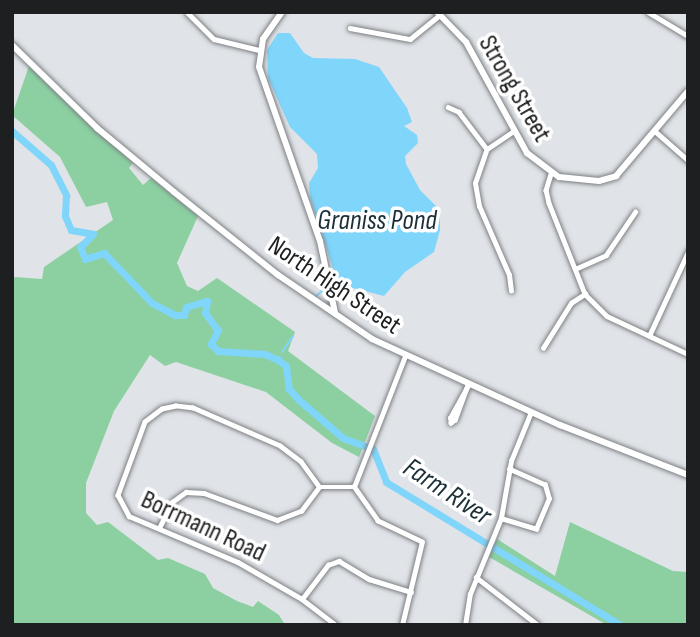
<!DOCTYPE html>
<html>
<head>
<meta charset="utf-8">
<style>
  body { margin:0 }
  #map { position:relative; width:700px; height:637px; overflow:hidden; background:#e0e3e7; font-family:"Sofia Sans Condensed",sans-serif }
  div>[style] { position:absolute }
  .green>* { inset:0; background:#8cd0a2 }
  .water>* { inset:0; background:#80d5fb }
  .stream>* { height:2px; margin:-1px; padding:0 1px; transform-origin:1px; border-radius:1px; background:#80d5fb }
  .river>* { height:7px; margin:-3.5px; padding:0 3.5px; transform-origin:3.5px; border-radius:3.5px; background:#80d5fb }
  .roads { filter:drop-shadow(0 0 2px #7d8084) drop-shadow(0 0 2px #7d8084) }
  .street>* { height:4.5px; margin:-2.25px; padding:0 2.25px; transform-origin:2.25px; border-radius:2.25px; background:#fff }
  .secondary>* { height:6px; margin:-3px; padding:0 3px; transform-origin:3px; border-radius:3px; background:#fff }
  span { translate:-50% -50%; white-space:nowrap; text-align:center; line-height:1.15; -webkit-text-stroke:7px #fff; paint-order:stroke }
  .street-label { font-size:26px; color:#1e1f20 }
  .water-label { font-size:28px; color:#1b2f38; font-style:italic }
  .frame { position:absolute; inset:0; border:14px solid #1e1f20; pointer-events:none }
</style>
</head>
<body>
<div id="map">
  <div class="green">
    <div style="clip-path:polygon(29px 66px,133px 163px,129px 168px,143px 185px,151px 178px,198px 216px,177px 263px,187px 286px,198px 291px,217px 278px,295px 332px,288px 351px,375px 416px,359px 457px,332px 443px,266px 392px,176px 362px,165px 366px,150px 355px,114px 411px,86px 483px,86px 513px,97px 525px,108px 522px,158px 560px,168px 558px,205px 574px,213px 588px,237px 601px,253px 607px,258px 601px,279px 615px,285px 625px,12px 625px,12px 282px,15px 277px,42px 279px,44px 267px,113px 220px,107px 202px,86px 207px,60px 157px,12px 115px)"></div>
    <div style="clip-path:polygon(570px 522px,673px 571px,688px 572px,688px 625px,607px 625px,489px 557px,497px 539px,555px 576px)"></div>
  </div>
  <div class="water">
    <div style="clip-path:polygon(278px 33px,290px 33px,304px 53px,313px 58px,355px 59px,379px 67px,407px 108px,412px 122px,404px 126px,417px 135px,418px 143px,405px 156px,406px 164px,420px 190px,440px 210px,440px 230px,434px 252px,405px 272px,384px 296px,345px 286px,335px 275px,310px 198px,309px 183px,318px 168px,317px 154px,290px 127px,268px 78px,267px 50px)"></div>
  </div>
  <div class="stream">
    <div style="left:336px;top:288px;width:9px;rotate:-21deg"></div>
    <div style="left:316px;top:296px;width:13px;rotate:-39deg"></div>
    <div style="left:282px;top:352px;width:19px;rotate:-55deg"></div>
    <div style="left:278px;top:360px;width:4px;rotate:-56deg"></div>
  </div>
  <div class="river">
    <div style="left:12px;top:131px;width:52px;rotate:41.1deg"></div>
    <div style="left:51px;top:165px;width:34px;rotate:63deg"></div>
    <div style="left:66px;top:195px;width:21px;rotate:93deg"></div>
    <div style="left:65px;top:216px;width:15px;rotate:67deg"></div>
    <div style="left:71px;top:230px;width:22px;rotate:10deg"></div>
    <div style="left:93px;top:234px;width:18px;rotate:135deg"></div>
    <div style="left:80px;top:247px;width:13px;rotate:67deg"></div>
    <div style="left:85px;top:259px;width:20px;rotate:-18deg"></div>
    <div style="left:104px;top:253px;width:69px;rotate:46.2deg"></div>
    <div style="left:152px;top:303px;width:26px;rotate:28deg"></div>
    <div style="left:175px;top:315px;width:9px"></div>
    <div style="left:184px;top:315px;width:8px;rotate:-76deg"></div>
    <div style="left:186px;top:307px;width:22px;rotate:-16deg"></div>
    <div style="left:207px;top:301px;width:12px;rotate:99deg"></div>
    <div style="left:205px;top:313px;width:21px;rotate:53deg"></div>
    <div style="left:218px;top:330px;width:16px;rotate:117deg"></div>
    <div style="left:211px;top:344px;width:10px;rotate:45deg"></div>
    <div style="left:218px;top:351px;width:47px;rotate:3.7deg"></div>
    <div style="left:265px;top:354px;width:14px;rotate:25deg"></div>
    <div style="left:278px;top:360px;width:10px;rotate:37deg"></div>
    <div style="left:286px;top:366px;width:23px;rotate:83deg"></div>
    <div style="left:289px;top:389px;width:15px;rotate:48deg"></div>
    <div style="left:299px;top:400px;width:58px;rotate:40.8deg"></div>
    <div style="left:343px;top:438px;width:32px;rotate:20deg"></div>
    <div style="left:373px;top:449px;width:35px;rotate:68deg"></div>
    <div style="left:386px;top:482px;width:274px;rotate:31.4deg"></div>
  </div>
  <div class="roads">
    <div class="street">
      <div style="left:187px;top:12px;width:38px;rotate:45deg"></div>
      <div style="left:214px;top:39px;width:46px;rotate:13.7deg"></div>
      <div style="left:648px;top:12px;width:47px;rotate:31deg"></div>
      <div style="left:350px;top:28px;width:61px;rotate:10.4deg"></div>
      <div style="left:410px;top:39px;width:38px;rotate:-39deg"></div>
      <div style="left:448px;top:107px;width:12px;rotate:24deg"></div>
      <div style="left:459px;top:112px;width:46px;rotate:52.9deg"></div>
      <div style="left:656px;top:132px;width:43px;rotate:41.2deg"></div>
      <div style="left:551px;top:174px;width:17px;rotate:107deg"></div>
      <div style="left:546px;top:190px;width:13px;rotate:77deg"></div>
      <div style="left:549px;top:203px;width:98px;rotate:68.4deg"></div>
      <div style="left:585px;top:294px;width:31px;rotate:45deg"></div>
      <div style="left:607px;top:316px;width:89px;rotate:25.1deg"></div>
      <div style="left:575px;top:269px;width:34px;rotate:-24deg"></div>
      <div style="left:606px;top:255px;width:52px;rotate:-56deg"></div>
      <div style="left:511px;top:291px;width:16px;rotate:-97deg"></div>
      <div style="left:509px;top:275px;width:75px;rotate:-113.5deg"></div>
      <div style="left:479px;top:206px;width:23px;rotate:-100deg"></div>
      <div style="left:475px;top:183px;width:36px;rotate:-71deg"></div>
      <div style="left:487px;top:149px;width:32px;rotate:-34deg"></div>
      <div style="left:649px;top:336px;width:93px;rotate:-65.1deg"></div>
      <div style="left:543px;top:348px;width:53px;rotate:-58.1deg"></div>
      <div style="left:571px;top:303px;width:17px;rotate:-33deg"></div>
      <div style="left:468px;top:385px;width:37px;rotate:110deg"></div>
      <div style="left:455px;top:420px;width:5px;rotate:143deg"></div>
      <div style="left:451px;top:423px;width:5px;rotate:-101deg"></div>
      <div style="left:450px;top:418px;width:38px;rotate:-61deg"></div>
      <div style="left:319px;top:487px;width:31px;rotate:-126deg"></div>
      <div style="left:301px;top:462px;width:26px;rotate:-143deg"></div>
      <div style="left:280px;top:446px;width:95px;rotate:-156.4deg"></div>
      <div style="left:193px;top:408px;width:17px;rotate:-173deg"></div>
      <div style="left:176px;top:406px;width:14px;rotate:168deg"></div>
      <div style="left:162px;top:409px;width:21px;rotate:143deg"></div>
      <div style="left:145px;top:422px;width:78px;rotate:110.3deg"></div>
      <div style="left:118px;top:495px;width:24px;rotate:62deg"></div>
      <div style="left:129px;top:516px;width:118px;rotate:22.9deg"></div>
      <div style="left:238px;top:562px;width:74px;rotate:30deg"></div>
      <div style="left:302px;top:599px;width:43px;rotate:37.4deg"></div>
      <div style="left:319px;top:487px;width:35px"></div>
      <div style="left:501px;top:518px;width:37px;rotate:17deg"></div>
      <div style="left:536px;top:529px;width:33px;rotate:-67deg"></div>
      <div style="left:549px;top:499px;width:15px;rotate:-106deg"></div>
      <div style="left:545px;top:485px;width:39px;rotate:-156deg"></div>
      <div style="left:159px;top:528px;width:29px;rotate:-63deg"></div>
      <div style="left:172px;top:502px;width:17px;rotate:-36deg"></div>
      <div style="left:186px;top:492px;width:18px;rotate:3deg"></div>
      <div style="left:204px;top:493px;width:78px;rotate:20.3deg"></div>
      <div style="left:277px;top:520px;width:26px;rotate:-21deg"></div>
      <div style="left:301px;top:511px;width:30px;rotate:-53deg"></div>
      <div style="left:476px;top:577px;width:78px;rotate:37.7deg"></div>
      <div style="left:302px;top:599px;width:43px;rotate:-52.6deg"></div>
      <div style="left:328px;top:565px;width:12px;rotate:-20deg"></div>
      <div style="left:339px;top:561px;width:35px;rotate:31deg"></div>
      <div style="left:369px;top:579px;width:44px;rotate:17.2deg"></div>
      <div style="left:402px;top:625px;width:85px;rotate:-76.5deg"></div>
      <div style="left:422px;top:542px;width:49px;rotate:-154.5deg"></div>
      <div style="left:378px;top:521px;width:42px;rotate:-125.2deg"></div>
      <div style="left:354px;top:487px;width:141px;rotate:-68.7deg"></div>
      <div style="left:465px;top:625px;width:31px;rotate:-81deg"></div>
      <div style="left:470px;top:594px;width:82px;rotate:-67.8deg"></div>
      <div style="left:501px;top:518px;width:58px;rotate:-80deg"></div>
      <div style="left:511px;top:461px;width:53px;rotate:-67.8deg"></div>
    </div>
    <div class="secondary">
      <div style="left:282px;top:12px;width:33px;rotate:125deg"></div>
      <div style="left:263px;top:39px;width:28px;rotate:98deg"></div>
      <div style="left:259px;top:67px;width:184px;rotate:70.7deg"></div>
      <div style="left:320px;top:241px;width:74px;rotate:78.2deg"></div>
      <div style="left:437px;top:12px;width:42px;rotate:46deg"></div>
      <div style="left:466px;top:42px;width:127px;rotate:61.2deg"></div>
      <div style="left:527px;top:153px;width:40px;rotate:37deg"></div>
      <div style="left:559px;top:177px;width:40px;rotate:5.7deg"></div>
      <div style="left:599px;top:181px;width:18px;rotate:-16deg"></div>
      <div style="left:616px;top:176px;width:111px;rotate:-49.7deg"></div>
      <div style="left:12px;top:45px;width:119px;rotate:44.3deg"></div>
      <div style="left:97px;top:128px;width:100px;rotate:39.7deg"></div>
      <div style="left:174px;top:192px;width:133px;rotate:38.6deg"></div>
      <div style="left:278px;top:275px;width:114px;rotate:34.2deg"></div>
      <div style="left:372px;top:339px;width:207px;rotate:24.6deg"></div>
      <div style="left:560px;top:425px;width:137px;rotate:21.3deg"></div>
    </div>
  </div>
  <div class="street-label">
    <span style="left:514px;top:89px;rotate:60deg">Strong Street</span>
    <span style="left:334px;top:286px;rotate:34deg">North High Street</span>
    <span style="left:203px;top:527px;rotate:25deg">Borrmann Road</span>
  </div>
  <div class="water-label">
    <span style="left:377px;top:221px">Graniss Pond</span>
    <span style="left:447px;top:492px;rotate:33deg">Farm River</span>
  </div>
  <div class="frame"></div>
</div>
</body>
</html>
